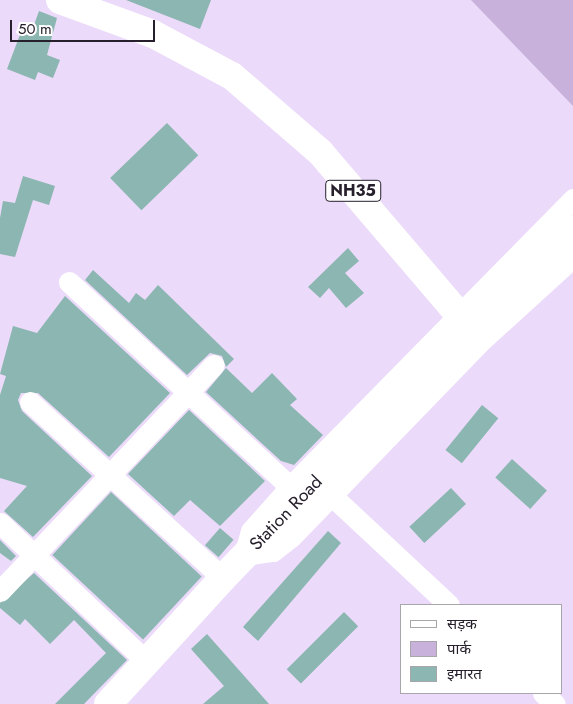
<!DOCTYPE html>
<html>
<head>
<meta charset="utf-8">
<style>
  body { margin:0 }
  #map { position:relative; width:573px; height:704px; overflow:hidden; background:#ebdaf9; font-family:Jost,"Noto Sans Devanagari",sans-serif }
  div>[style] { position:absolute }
  .green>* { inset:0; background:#c8b1da }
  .building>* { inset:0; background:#8cb6b1; transform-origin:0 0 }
  .minor>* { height:21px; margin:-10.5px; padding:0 10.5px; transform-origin:10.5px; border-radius:10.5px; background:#fff }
  .major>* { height:28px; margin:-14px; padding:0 14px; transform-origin:14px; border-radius:14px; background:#fff }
  .highway>* { height:28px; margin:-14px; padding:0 14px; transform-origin:14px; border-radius:14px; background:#fff }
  span { translate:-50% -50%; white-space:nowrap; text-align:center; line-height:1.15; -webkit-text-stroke:5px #fff; paint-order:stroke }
  .shield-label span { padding:1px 4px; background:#fff; border:1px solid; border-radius:4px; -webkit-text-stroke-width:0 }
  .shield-label { font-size:16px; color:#27202c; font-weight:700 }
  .street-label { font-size:18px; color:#27202c }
  .legend { position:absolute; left:400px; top:604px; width:162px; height:90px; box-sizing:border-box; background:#fff; border:1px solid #a9a6ab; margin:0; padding:6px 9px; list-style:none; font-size:15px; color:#27202c }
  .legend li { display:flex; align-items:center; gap:10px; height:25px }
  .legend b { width:25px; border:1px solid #a9a6ab }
  .scale { position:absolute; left:10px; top:20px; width:145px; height:22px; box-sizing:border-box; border:2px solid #27202c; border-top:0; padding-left:6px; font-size:15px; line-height:18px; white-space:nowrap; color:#27202c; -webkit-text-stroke:4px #fff; paint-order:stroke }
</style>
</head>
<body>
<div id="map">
  <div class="green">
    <div style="clip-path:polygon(471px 0,573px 0,573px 106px)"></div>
  </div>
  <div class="building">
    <div style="clip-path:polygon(126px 0,211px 0,200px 29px)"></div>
    <div style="clip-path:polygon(39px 11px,57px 18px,47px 55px,60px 60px,53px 78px,38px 72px,35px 80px,7px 69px,21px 32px,30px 36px)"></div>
    <div style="left:167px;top:123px;width:45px;height:79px;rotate:46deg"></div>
    <div style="clip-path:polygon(23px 176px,55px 186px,49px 205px,33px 200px,15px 257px,0 254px,0 218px,3px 201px,15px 203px)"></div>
    <div style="clip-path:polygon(348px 248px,359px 261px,345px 273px,364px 293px,346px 308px,329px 288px,320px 298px,308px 287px)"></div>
    <div style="clip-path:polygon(93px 270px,129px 303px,136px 293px,145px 300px,158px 285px,234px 359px,226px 367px,222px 356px,210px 353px,187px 375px,85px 280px)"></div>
    <div style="clip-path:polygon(65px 296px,170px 393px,109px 457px,38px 393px,21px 393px,18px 400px,22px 411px,92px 476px,33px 537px,4px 511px,27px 486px,0 478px,0 395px,6px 376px,0 374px,13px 326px,37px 333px)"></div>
    <div style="clip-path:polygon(226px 368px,252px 393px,272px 373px,297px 399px,290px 405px,323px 435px,294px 465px,281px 461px,206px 392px)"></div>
    <div style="left:482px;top:405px;width:21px;height:58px;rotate:39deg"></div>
    <div style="clip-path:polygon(189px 410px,265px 481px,220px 526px,190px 500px,174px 516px,128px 474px)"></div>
    <div style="left:512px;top:459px;width:47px;height:25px;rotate:42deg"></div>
    <div style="left:451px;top:488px;width:22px;height:57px;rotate:47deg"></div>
    <div style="left:111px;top:492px;width:124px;height:86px;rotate:43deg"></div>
    <div style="left:220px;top:528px;width:18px;height:23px;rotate:41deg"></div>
    <div style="clip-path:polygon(328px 531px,341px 543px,258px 641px,243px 627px)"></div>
    <div style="clip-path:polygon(0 540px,16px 556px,11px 561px,0 553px)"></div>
    <div style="clip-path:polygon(34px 573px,127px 660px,84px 704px,55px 704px,106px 653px,74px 620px,50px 644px,25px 619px,20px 625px,0 608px,0 603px)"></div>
    <div style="left:344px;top:612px;width:20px;height:81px;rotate:45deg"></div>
    <div style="clip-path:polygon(207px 634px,269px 704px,203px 704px,224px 686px,191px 649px)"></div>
  </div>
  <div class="minor">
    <div style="left:573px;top:199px;width:404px;rotate:134.5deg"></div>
    <div style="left:290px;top:487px;width:59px;rotate:131.6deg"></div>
    <div style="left:251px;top:531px;width:25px;rotate:106deg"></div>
    <div style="left:244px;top:555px;width:29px;rotate:-8deg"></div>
    <div style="left:273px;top:551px;width:23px;rotate:-38deg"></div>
    <div style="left:291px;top:537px;width:276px;rotate:-45.9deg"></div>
    <div style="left:483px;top:339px;width:122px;rotate:-42.3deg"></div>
    <div style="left:69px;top:282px;width:301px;rotate:42.8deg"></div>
    <div style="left:30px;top:402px;width:261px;rotate:42.4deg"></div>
    <div style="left:331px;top:495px;width:161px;rotate:43deg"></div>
    <div style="left:0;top:523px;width:201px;rotate:43.4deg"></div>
    <div style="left:0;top:591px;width:311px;rotate:-46.6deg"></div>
    <div style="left:543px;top:693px;width:16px;rotate:43deg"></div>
  </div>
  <div class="major">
    <div style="left:108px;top:704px;width:171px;rotate:-47.6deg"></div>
    <div style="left:223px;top:578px;width:352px;rotate:-45.9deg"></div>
  </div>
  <div class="highway">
    <div style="left:60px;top:0;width:99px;rotate:20.1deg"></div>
    <div style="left:153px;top:34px;width:89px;rotate:28deg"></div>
    <div style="left:232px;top:76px;width:116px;rotate:40.8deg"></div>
    <div style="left:320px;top:152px;width:228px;rotate:49.5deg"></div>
    <div style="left:468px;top:325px;width:142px;rotate:-42.1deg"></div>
  </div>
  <div class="shield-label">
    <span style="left:353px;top:191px">NH35</span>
  </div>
  <div class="street-label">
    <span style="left:286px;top:513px;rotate:-46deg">Station Road</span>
  </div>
  <ul class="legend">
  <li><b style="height:6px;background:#fff"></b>सड़क</li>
  <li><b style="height:14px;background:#c8b1da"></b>पार्क</li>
  <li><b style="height:14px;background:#8cb6b1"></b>इमारत</li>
  </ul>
  <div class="scale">50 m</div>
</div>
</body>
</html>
